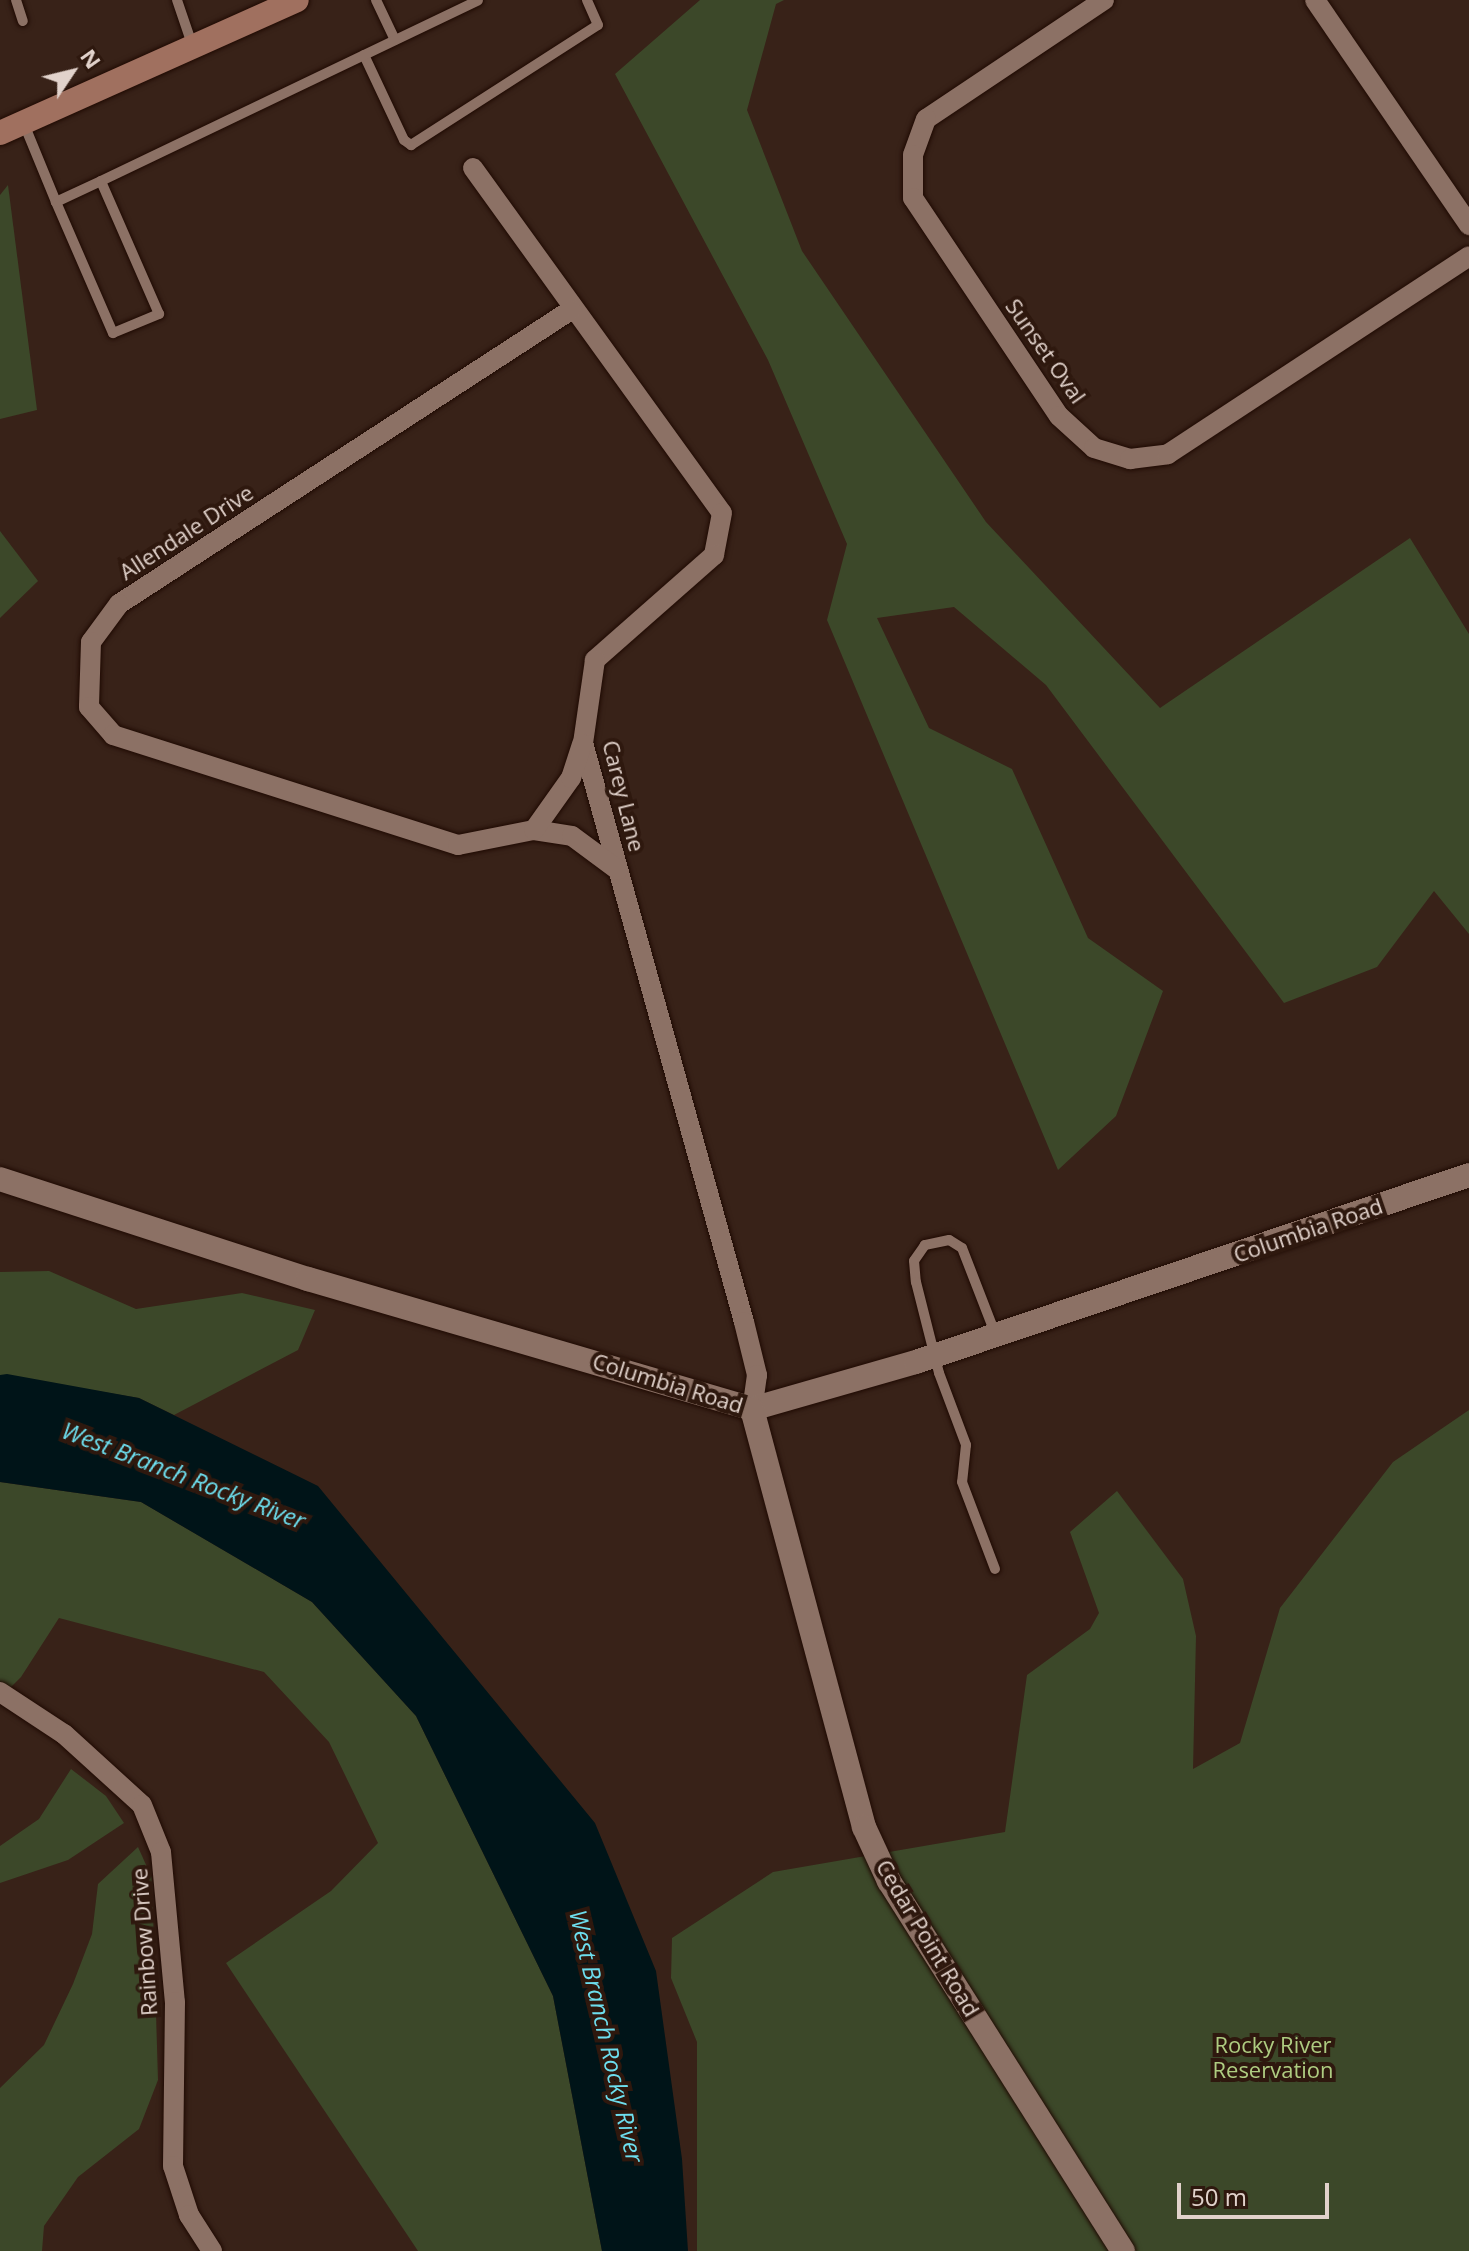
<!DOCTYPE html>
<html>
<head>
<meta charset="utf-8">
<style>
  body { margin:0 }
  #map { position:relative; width:1469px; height:2251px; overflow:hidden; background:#382218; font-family:"Open Sans",sans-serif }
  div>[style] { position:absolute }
  .green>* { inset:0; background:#3c4829 }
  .water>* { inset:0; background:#001418 }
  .roads { filter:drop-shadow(0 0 2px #1f0a03) drop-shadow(0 0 2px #1f0a03) }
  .service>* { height:10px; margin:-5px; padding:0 5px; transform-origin:5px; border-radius:5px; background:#8c7165 }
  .minor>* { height:20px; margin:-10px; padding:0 10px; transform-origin:10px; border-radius:10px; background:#8c7165 }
  .tertiary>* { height:24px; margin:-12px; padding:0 12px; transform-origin:12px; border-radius:12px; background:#8c7165 }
  .secondary>* { height:24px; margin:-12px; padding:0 12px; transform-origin:12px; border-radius:12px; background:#a0705f }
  span { translate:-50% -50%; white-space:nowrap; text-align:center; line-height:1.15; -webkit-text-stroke:8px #2e180e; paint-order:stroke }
  .street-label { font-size:22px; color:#e1d2cb }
  .park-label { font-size:22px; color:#aecc81 }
  .water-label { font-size:24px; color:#6ddeee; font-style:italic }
  .north { position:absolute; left:32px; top:32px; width:80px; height:80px; -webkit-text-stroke:6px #2e180e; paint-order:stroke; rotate:55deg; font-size:22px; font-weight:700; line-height:32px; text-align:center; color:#e1d2cb }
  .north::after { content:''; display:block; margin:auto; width:28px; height:36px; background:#e1d2cb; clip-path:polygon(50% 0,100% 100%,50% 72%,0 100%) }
  .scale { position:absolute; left:1177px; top:2183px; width:152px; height:36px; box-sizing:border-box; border:4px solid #e1d2cb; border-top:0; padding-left:10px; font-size:24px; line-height:28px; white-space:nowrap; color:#e1d2cb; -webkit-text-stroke:6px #2e180e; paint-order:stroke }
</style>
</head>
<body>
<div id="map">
  <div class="green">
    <div style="clip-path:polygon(700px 0,784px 0,776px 4px,747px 110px,802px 251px,986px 522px,1160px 708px,1410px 538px,1469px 634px,1469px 934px,1434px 891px,1377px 967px,1284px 1003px,1046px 685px,954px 607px,877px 618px,929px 728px,1012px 769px,1088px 938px,1163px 991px,1116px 1116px,1058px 1170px,827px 620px,847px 544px,768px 360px,615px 74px)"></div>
    <div style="clip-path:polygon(8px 185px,37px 410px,0 419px,0 195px)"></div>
    <div style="clip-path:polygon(0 531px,38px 581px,0 618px)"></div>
    <div style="clip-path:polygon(49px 1271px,136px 1309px,242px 1293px,315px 1310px,298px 1350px,174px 1415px,139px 1398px,0 1375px,0 1272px)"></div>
    <div style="clip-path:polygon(1469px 1410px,1469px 2251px,697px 2251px,697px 2042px,671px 1978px,672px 1938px,773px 1872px,1005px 1832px,1027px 1675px,1090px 1629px,1099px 1613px,1070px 1532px,1117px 1491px,1183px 1579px,1196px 1636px,1193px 1769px,1240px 1743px,1280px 1608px,1393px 1462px)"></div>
    <div style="clip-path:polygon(0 1482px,141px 1502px,312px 1602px,416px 1716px,553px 1996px,602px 2251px,418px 2251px,226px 1963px,331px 1891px,378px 1843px,329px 1742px,264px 1672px,59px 1618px,21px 1677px,0 1698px)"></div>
    <div style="clip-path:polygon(71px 1769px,106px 1796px,124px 1823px,68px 1860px,0 1883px,0 1846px,39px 1819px)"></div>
    <div style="clip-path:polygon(138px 1847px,152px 1878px,158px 2080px,139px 2129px,78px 2177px,44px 2226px,42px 2251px,0 2251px,0 2088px,44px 2045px,73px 1984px,92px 1934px,98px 1884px)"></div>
  </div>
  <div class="water">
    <div style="clip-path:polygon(7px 1374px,139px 1398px,318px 1486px,595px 1823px,656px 1971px,682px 2159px,688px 2251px,602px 2251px,553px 1996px,416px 1716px,312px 1602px,141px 1502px,0 1482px,0 1375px)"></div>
  </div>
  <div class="roads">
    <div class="service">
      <div style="left:16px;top:0;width:22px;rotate:72deg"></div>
      <div style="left:177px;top:0;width:50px;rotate:71.2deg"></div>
      <div style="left:376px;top:0;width:44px;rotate:64.6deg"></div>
      <div style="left:364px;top:55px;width:94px;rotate:64.8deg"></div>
      <div style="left:404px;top:140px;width:9px;rotate:36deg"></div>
      <div style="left:411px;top:145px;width:222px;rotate:-32.7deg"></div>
      <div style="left:598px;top:25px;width:27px;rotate:-114deg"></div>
      <div style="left:24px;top:124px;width:84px;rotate:67.7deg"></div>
      <div style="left:56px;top:202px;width:143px;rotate:66.5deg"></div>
      <div style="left:113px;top:333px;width:50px;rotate:-22.4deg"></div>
      <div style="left:159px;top:314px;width:145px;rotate:-113.6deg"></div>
      <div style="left:101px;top:181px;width:50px;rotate:155deg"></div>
      <div style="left:101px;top:181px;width:418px;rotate:-25.6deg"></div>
      <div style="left:995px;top:1333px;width:91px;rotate:-111.2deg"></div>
      <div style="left:962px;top:1248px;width:15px;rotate:-148deg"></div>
      <div style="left:949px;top:1240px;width:25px;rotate:168deg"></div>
      <div style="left:925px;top:1245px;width:19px;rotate:125deg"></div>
      <div style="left:914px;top:1261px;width:21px;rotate:85deg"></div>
      <div style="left:916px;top:1282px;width:94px;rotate:75.8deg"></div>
      <div style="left:939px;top:1373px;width:77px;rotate:69.4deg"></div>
      <div style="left:966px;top:1445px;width:37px;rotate:96deg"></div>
      <div style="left:962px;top:1482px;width:93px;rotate:69.2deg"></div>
    </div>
    <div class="minor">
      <div style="left:1104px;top:0;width:214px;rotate:146.2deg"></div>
      <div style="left:926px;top:119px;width:38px;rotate:110deg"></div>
      <div style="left:913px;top:155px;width:43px;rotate:90deg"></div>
      <div style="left:913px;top:198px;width:262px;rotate:56.2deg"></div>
      <div style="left:1059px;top:416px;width:47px;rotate:42.4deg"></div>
      <div style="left:1094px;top:448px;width:38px;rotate:17deg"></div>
      <div style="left:1130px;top:459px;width:38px;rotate:-7deg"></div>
      <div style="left:1168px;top:454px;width:360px;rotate:-33.3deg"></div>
      <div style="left:1315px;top:0;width:273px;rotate:55.6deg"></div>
      <div style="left:473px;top:168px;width:425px;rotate:54.2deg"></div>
      <div style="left:722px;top:513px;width:43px;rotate:100.8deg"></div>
      <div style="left:714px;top:555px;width:159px;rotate:138.6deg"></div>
      <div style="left:595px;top:660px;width:84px;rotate:98.2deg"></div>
      <div style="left:583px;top:743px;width:601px;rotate:74.46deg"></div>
      <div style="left:744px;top:1322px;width:55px;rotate:76.2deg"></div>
      <div style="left:757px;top:1375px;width:34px;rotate:98deg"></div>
      <div style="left:571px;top:310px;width:539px;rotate:146.96deg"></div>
      <div style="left:119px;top:604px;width:47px;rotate:126.4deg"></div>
      <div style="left:91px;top:642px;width:65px;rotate:91.8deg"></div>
      <div style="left:89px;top:707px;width:37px;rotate:49deg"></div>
      <div style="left:113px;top:735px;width:362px;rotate:17.7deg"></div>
      <div style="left:458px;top:845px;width:77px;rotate:-11.2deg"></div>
      <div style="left:534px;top:830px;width:38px;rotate:9deg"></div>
      <div style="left:572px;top:836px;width:57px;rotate:36.5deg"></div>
      <div style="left:534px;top:830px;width:64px;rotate:-54.6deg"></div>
      <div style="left:571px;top:778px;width:36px;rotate:-72deg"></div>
      <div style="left:0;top:1692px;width:77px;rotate:33.3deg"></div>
      <div style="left:64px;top:1734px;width:105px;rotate:42.3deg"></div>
      <div style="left:142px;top:1805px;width:51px;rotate:68deg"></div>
      <div style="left:161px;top:1852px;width:151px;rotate:84.7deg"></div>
      <div style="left:175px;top:2002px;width:164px;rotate:90.7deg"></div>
      <div style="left:173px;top:2166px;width:52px;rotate:71.9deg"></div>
      <div style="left:189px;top:2215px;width:43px;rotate:57.4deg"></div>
    </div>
    <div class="tertiary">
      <div style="left:0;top:1179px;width:324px;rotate:18deg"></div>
      <div style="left:308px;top:1279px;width:463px;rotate:16.3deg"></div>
      <div style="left:752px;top:1409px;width:171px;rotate:-16deg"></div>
      <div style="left:916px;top:1362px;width:584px;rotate:-18.68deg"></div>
      <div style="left:752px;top:1409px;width:433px;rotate:75deg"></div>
      <div style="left:864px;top:1827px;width:60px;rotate:65.2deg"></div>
      <div style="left:889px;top:1881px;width:438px;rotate:57.7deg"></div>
    </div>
    <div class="secondary">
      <div style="left:0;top:133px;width:325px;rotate:-24.1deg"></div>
    </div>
  </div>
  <div class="street-label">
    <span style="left:1046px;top:351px;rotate:55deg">Sunset Oval</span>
    <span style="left:186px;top:532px;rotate:-33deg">Allendale Drive</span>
    <span style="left:624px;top:796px;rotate:76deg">Carey Lane</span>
    <span style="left:1308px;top:1230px;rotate:-19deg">Columbia Road</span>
    <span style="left:668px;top:1383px;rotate:17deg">Columbia Road</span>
    <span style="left:928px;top:1938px;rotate:59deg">Cedar Point Road</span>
    <span style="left:144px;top:1942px;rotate:-94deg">Rainbow Drive</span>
  </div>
  <div class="park-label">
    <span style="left:1273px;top:2057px">Rocky River<br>Reservation</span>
  </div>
  <div class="water-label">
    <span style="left:184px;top:1475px;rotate:21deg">West Branch Rocky River</span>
    <span style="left:607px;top:2036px;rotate:77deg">West Branch Rocky River</span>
  </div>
  <div class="north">N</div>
  <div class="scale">50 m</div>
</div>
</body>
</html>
